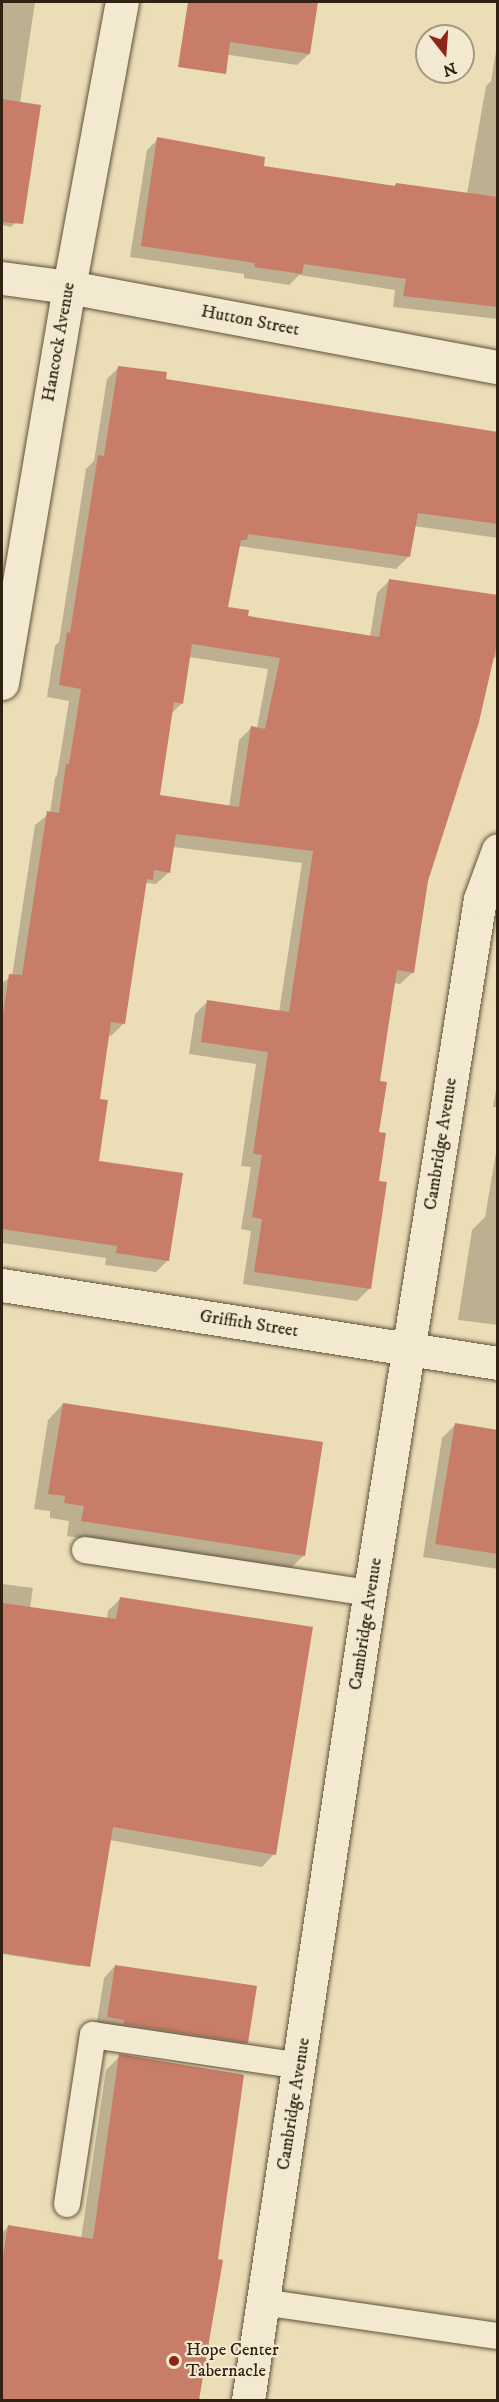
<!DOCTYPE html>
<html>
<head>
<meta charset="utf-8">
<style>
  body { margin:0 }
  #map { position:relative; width:499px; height:2402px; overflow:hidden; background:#ebddb6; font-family:"IM FELL DW Pica",serif }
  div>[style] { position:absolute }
  .shadow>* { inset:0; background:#0003 }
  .building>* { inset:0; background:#c87d68 }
  .roads { filter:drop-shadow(0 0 2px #5e513a) drop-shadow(0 0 2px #5e513a) }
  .service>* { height:26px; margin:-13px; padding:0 13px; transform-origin:13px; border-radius:13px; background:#f2e9d0 }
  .minor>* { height:33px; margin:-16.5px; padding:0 16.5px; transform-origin:16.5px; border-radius:16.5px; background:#f2e9d0 }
  .dots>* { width:16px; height:16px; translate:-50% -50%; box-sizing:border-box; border:3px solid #f2e9d0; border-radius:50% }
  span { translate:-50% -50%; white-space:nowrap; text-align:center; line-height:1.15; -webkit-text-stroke:4.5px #f2e9d0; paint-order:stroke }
  .street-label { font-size:18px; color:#2f2211 }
  .poi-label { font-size:18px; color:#2f2211 }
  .left { translate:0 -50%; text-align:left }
  .frame { position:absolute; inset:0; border:3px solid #2f2211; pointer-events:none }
  .north { position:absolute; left:415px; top:24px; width:60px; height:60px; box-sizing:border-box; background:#f2e9d0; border:2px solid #a49984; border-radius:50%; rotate:163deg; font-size:16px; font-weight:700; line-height:24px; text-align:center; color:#2f2211 }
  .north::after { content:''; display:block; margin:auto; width:21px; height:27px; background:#8f2418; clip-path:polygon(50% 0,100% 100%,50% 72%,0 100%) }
</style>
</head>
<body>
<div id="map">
  <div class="shadow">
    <div style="clip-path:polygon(2px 2px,35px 2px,20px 103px,22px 216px,11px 227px,2px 225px)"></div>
    <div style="clip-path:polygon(198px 2px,317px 2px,309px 54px,297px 65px,189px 49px)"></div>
    <div style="clip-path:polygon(498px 39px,498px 319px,393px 307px,395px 290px,299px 275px,289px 285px,244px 278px,244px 274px,130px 257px,147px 150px,158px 139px,262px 167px,393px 187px,396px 184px,467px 194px,486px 86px,491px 81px)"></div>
    <div style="clip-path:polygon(evenodd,119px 367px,164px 380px,498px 434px,498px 538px,414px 526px,409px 556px,396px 569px,239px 546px,227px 608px,246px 617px,370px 637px,377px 593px,389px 581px,498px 596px,498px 655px,491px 661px,427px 881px,413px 972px,400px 984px,393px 983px,378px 1082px,378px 1182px,369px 1289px,357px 1301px,243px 1284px,251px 1231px,241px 1229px,251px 1167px,241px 1166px,256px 1064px,189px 1054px,195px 1014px,208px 1001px,279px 1012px,302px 863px,173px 847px,169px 872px,156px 884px,147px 883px,145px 886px,124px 1023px,111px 1036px,108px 1035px,98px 1100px,98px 1162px,168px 1260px,156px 1272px,105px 1265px,106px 1258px,2px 1243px,2px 983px,12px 976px,35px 825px,50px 813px,55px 778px,57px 775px,69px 701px,47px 697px,55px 646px,59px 642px,86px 469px,94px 461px,107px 379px,119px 367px,189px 657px,268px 669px,257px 728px,252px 727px,239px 740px,229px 807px,159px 796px,171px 714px,182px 703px,189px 657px)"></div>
    <div style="clip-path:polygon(498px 1079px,498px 1107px,493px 1107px)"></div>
    <div style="clip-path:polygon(498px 1141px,498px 1325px,458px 1320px,472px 1230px,485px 1217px)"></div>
    <div style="clip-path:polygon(63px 1404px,304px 1555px,289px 1570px,67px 1536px,69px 1521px,50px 1518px,50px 1511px,34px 1509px,48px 1420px)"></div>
    <div style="clip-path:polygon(456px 1424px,498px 1431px,498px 1569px,423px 1557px,442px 1438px)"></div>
    <div style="clip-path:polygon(2px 1584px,33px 1588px,30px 1608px,107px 1619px,108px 1611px,120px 1599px,274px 1854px,262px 1867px,109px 1840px,91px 1954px,79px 1966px,2px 1954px)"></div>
    <div style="clip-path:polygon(115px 1966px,247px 2042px,235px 2054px,96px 2028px,104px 1978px)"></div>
    <div style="clip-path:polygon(120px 2056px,242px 2074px,216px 2260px,221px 2261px,198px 2400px,2px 2400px,2px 2233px,8px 2227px,81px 2239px,106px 2070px)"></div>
  </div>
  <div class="building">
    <div style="clip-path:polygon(188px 2px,318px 2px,310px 54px,230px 42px,226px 74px,178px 67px)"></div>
    <div style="clip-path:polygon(2px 99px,41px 105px,23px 224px,2px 222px)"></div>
    <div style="clip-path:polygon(157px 137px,265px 157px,264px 166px,395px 186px,396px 183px,498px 197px,498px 307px,403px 296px,406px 279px,304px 264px,302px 274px,254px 267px,255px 263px,141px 246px)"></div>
    <div style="clip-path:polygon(evenodd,118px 366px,167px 372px,166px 379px,498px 432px,498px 524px,418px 513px,410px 557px,248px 534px,247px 540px,241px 540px,228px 607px,249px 610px,248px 616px,379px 637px,389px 579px,498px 595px,498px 639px,479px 722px,428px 881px,414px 973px,397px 970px,380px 1081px,387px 1082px,379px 1132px,386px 1133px,379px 1181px,387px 1182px,371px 1289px,254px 1272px,262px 1219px,252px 1217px,262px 1155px,253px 1154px,268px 1052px,201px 1042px,207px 1000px,289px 1012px,313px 851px,176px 834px,170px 873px,154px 870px,153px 880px,147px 879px,125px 1024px,111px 1022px,100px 1099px,108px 1100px,99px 1161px,183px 1173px,169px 1261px,116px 1253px,117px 1246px,2px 1229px,2px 1021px,9px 974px,22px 975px,47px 811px,59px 813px,66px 764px,69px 764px,81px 689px,59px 685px,67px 632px,70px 633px,98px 455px,104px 456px,118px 366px,192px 644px,280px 658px,265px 729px,251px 726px,239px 807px,160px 795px,174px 702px,183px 704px,192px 644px)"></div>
    <div style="clip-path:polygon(63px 1403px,323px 1442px,305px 1556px,81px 1521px,84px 1506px,64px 1503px,65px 1496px,48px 1494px)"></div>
    <div style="clip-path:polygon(455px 1423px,498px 1430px,498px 1554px,435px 1544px)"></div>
    <div style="clip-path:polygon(120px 1597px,313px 1627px,276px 1855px,113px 1827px,90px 1967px,2px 1953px,2px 1603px,116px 1619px)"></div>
    <div style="clip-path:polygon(115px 1965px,257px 1986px,248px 2043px,124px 2024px,124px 2020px,107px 2017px)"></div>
    <div style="clip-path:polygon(119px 2054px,244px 2075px,218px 2259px,223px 2260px,199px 2400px,2px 2400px,2px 2262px,8px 2225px,93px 2239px)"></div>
  </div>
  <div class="roads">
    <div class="service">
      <div style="left:85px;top:1550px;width:288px;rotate:8.6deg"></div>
      <div style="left:67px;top:2204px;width:171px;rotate:-81.3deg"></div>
      <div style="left:93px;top:2035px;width:210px;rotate:8.5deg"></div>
      <div style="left:262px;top:2302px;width:238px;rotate:8.2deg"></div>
    </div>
    <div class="minor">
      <div style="left:2px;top:278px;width:68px;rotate:7.7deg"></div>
      <div style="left:69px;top:287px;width:436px;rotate:10.6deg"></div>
      <div style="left:2px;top:683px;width:402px;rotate:-80.4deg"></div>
      <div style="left:69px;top:287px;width:290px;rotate:-79.5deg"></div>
      <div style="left:2px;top:1285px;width:502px;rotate:8.94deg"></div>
      <div style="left:248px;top:2400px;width:793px;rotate:-81.44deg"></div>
      <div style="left:366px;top:1616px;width:726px;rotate:-80.97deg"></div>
      <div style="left:480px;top:899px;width:52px;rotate:-69.8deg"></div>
    </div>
  </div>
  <div class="dots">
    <div style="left:174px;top:2361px;background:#8f2418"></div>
  </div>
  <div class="street-label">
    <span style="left:250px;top:321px;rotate:11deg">Hutton Street</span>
    <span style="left:59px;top:342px;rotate:-80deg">Hancock Avenue</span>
    <span style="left:441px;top:1144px;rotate:-81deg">Cambridge Avenue</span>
    <span style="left:249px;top:1324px;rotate:9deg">Griffith Street</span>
    <span style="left:366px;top:1624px;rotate:-81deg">Cambridge Avenue</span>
    <span style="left:294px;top:2104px;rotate:-81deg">Cambridge Avenue</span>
  </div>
  <div class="poi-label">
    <span class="left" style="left:186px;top:2361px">Hope Center<br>Tabernacle</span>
  </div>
  <div class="frame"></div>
  <div class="north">N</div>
</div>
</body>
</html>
